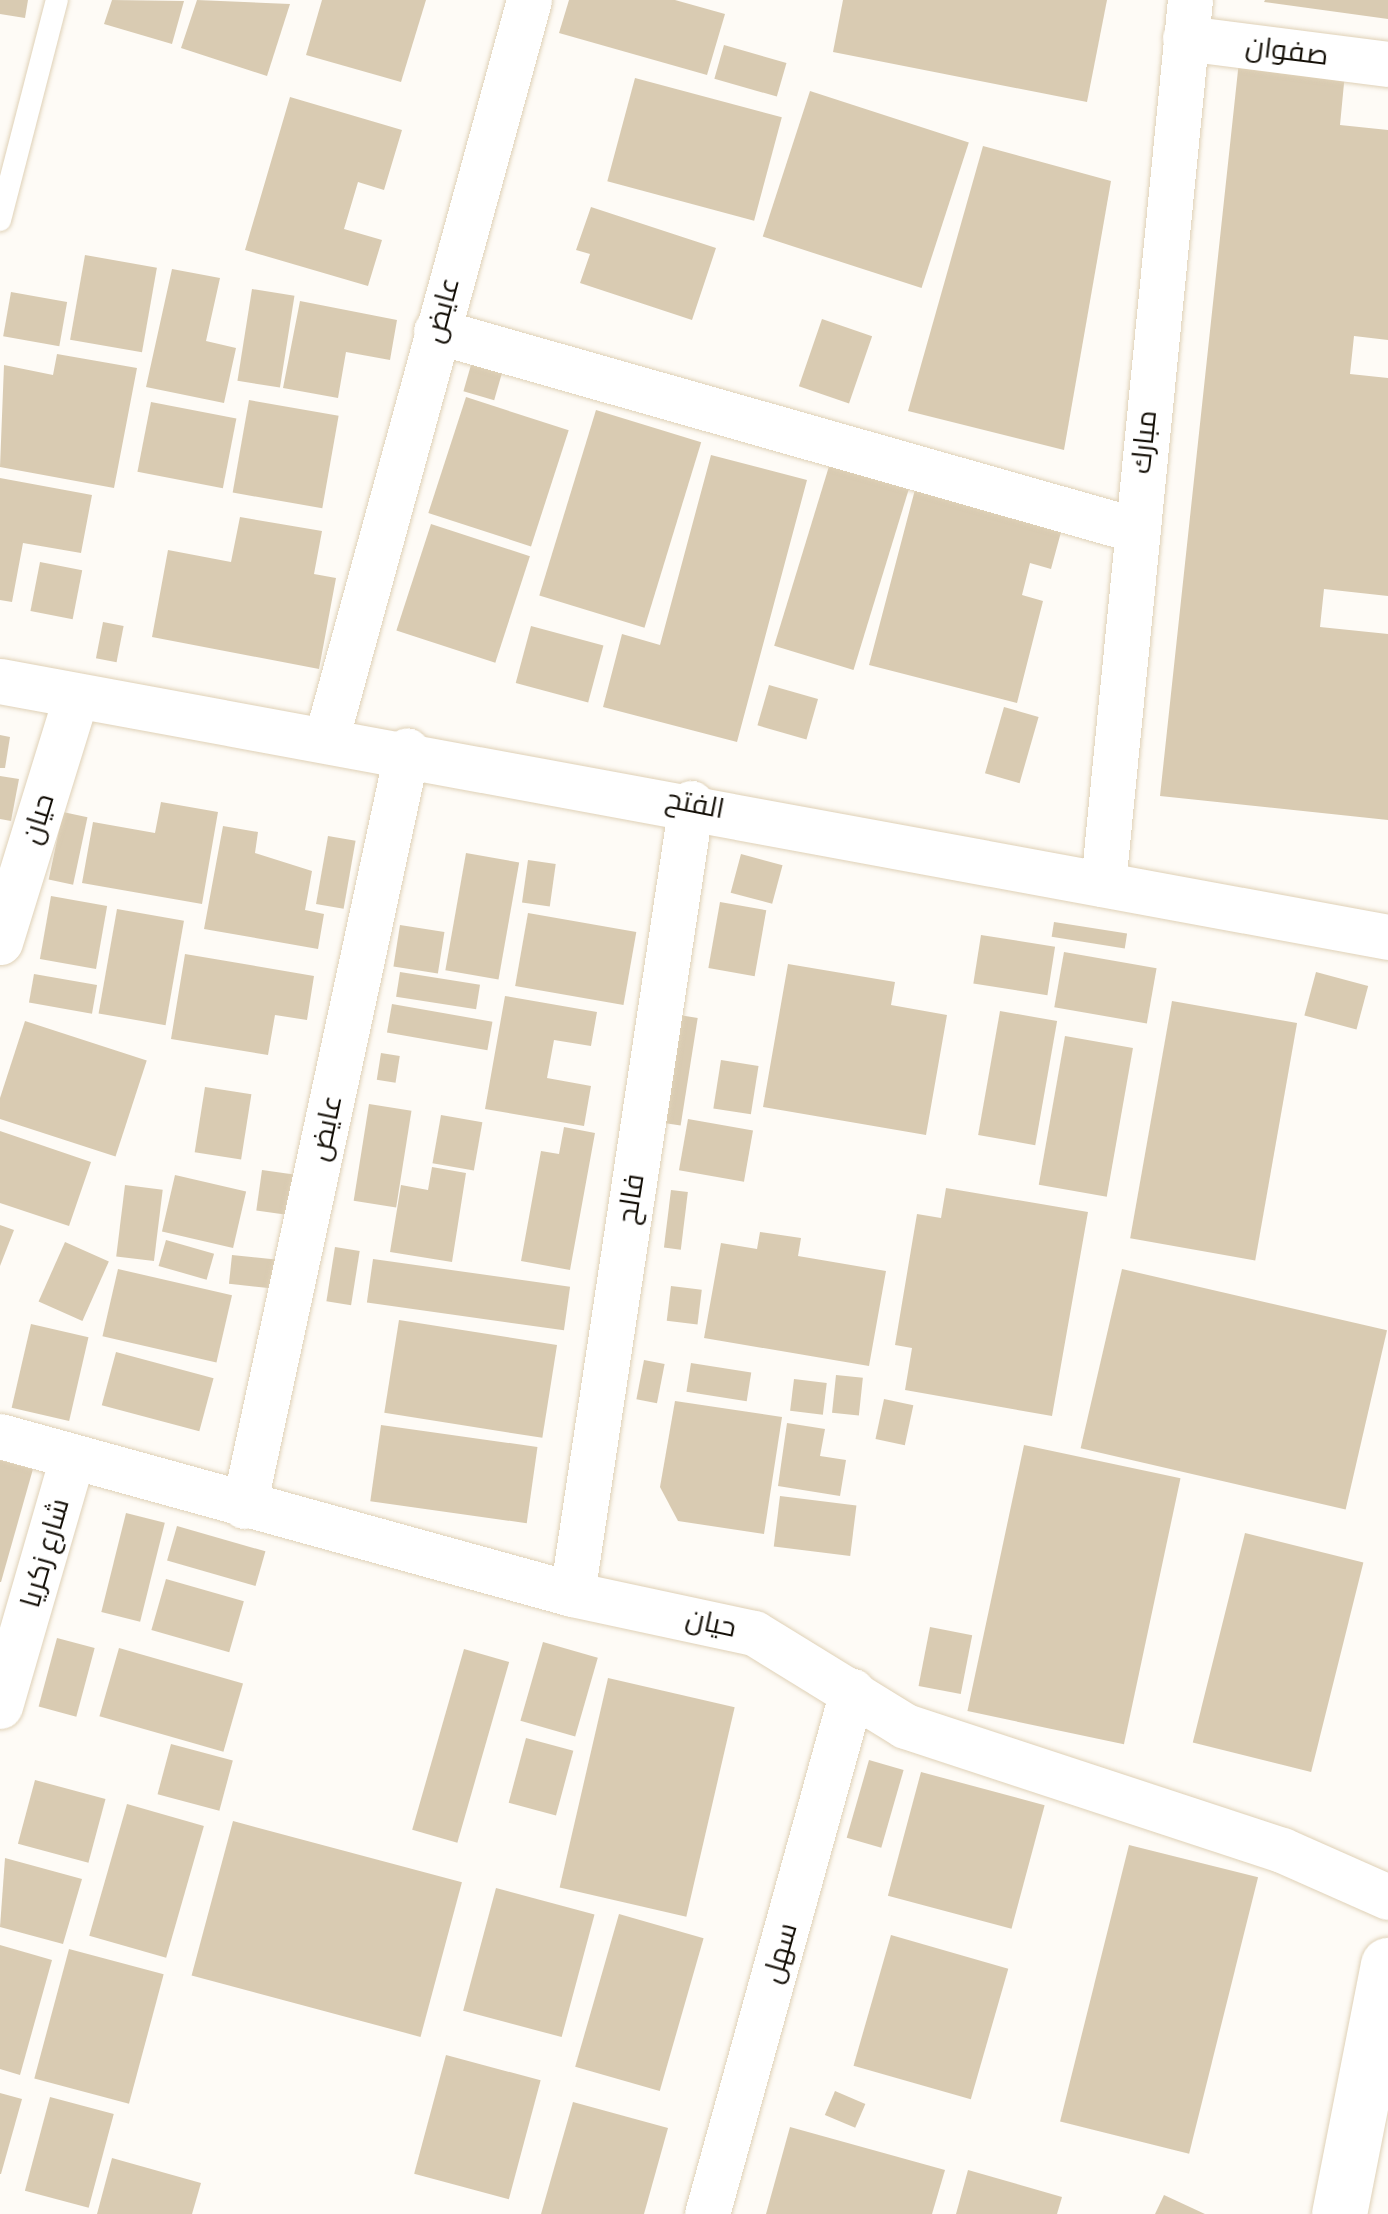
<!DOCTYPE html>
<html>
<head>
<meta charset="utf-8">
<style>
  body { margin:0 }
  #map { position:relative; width:1388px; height:2214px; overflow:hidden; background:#fefbf6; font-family:"Roboto Condensed",Cairo,sans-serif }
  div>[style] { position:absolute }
  .building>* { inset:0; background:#d9cbb2; transform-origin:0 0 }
  .roads { filter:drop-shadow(0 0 2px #dfd1b7) drop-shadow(0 0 2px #dfd1b7) }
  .lane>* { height:22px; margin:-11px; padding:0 11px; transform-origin:11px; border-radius:11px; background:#fff }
  .street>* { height:45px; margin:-22.5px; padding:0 22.5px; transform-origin:22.5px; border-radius:22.5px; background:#fff }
  .secondary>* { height:55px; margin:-27.5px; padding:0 27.5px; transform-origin:27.5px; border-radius:27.5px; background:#fff }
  span { translate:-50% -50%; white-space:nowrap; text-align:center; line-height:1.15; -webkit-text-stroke:8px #fff; paint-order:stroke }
  .street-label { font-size:28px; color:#140f07 }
</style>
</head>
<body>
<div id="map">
  <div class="building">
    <div style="clip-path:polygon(0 0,28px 0,25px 18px,0 14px)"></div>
    <div style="clip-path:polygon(112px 0,184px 1px,172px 44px,104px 24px)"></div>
    <div style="clip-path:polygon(197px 0,290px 4px,267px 76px,181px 48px)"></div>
    <div style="clip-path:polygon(322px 0,426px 0,401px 82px,306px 55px)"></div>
    <div style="clip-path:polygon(569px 0,675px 0,725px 14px,707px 75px,559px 33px)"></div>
    <div style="clip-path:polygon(843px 0,1107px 0,1087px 102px,833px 52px)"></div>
    <div style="clip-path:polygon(1265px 0,1388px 0,1388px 19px,1264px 2px)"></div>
    <div style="left:724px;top:45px;width:65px;height:35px;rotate:16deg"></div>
    <div style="clip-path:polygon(1239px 61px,1345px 73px,1340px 125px,1388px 130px,1388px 340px,1354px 336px,1350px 374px,1388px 378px,1388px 596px,1324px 589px,1320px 627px,1388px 634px,1388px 820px,1160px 796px)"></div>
    <div style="left:635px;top:78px;width:152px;height:107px;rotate:15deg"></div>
    <div style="left:810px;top:91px;width:167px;height:153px;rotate:18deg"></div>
    <div style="clip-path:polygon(290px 97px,402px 130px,384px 190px,358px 182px,344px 229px,382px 240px,368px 286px,245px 250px)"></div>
    <div style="clip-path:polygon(983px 146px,1111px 181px,1064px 450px,908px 411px)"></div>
    <div style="clip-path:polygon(591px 207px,716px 248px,692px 320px,580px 283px,590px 254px,576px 250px)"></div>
    <div style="left:85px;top:255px;width:73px;height:86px;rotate:10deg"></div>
    <div style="clip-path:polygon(172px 269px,220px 278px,206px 341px,236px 348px,224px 403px,146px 387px)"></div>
    <div style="left:252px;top:289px;width:43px;height:93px;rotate:9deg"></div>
    <div style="left:11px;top:292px;width:57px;height:45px;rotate:10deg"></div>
    <div style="clip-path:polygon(300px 301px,397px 320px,390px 360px,346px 352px,338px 398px,283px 388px)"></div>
    <div style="left:822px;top:319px;width:53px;height:71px;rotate:19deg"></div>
    <div style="left:475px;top:351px;width:32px;height:42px;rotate:16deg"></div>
    <div style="clip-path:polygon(57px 354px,137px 368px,114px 488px,0 467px,4px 365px,53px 375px)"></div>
    <div style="left:466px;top:397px;width:108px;height:122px;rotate:18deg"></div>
    <div style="left:249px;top:400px;width:91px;height:94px;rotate:10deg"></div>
    <div style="left:151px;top:402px;width:87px;height:71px;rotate:11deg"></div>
    <div style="left:596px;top:410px;width:110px;height:194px;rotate:17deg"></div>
    <div style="clip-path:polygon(711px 455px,807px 480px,737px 742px,603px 707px,622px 634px,660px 645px)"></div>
    <div style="left:830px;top:463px;width:83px;height:191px;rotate:17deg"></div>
    <div style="clip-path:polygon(0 478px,92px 495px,81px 553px,23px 543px,12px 602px,0 600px)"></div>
    <div style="clip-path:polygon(917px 482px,1064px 521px,1051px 569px,1030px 563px,1022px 595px,1043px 601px,1017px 703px,869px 665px)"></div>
    <div style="clip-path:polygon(240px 517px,322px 531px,314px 574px,336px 578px,319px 669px,152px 637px,168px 550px,231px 562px)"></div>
    <div style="left:431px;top:524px;width:104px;height:112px;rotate:18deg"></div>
    <div style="left:40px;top:562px;width:43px;height:50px;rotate:11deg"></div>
    <div style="left:103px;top:622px;width:21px;height:37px;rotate:11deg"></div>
    <div style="left:531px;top:626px;width:75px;height:59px;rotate:15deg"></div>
    <div style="left:769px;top:685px;width:51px;height:42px;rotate:16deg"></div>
    <div style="left:1004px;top:707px;width:36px;height:69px;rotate:16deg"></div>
    <div style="clip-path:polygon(0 735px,10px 737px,5px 768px,0 768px)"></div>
    <div style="clip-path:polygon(0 776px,19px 779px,11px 821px,0 819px)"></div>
    <div style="clip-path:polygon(161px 802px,218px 812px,202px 904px,82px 883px,93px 822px,155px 833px)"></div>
    <div style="left:63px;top:812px;width:25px;height:69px;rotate:12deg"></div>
    <div style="clip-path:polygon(223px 826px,258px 832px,255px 853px,312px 871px,305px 910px,324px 914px,318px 949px,204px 929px)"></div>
    <div style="left:328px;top:836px;width:28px;height:69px;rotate:10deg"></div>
    <div style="left:466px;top:853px;width:54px;height:119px;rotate:10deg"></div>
    <div style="left:741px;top:854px;width:43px;height:40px;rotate:15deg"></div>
    <div style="left:528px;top:860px;width:28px;height:43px;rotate:8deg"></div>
    <div style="left:51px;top:896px;width:57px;height:64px;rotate:10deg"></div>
    <div style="left:720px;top:902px;width:47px;height:67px;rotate:10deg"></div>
    <div style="left:117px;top:909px;width:68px;height:106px;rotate:10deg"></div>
    <div style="left:528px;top:913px;width:110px;height:74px;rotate:10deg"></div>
    <div style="left:1054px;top:922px;width:74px;height:15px;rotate:9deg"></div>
    <div style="left:400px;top:925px;width:45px;height:42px;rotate:9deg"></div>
    <div style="left:981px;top:935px;width:75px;height:49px;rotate:9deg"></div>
    <div style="left:1064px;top:952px;width:94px;height:56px;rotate:10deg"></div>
    <div style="clip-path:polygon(185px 954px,314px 976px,307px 1020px,275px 1015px,268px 1055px,171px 1039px)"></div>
    <div style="clip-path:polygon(788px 964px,895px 982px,891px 1005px,947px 1015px,926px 1135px,763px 1107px)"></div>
    <div style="left:400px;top:972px;width:81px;height:25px;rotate:9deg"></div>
    <div style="left:1316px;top:972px;width:54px;height:45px;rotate:15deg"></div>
    <div style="left:34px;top:974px;width:64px;height:29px;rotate:10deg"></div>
    <div style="clip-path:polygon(505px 996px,597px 1012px,591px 1046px,554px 1040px,547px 1078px,591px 1086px,584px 1126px,485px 1109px)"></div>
    <div style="left:1172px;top:1001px;width:127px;height:241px;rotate:10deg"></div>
    <div style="left:392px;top:1004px;width:102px;height:29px;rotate:10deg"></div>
    <div style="left:1000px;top:1011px;width:58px;height:126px;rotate:10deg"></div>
    <div style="left:673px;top:1014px;width:25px;height:109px;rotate:9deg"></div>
    <div style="left:25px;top:1021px;width:128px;height:101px;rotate:18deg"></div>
    <div style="left:1065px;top:1036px;width:69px;height:151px;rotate:10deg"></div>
    <div style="left:381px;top:1053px;width:19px;height:27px;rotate:9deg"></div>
    <div style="left:721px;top:1060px;width:38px;height:49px;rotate:9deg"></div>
    <div style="left:205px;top:1087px;width:47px;height:66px;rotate:9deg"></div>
    <div style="left:369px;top:1104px;width:43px;height:98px;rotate:9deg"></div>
    <div style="left:441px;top:1115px;width:42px;height:49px;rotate:10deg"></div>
    <div style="left:688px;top:1119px;width:66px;height:52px;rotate:10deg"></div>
    <div style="clip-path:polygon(564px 1127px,595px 1133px,570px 1270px,521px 1261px,541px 1151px,559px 1154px)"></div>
    <div style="clip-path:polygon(0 1131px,91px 1162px,69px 1226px,0 1203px)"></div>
    <div style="clip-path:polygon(432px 1167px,466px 1173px,452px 1262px,390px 1252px,401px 1185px,428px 1190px)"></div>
    <div style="left:262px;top:1170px;width:34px;height:41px;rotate:8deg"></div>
    <div style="left:175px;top:1175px;width:73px;height:58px;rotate:13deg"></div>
    <div style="left:125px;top:1185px;width:38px;height:72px;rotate:7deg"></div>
    <div style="clip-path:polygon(946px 1188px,1088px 1212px,1052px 1416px,905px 1390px,912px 1348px,895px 1345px,917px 1214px,941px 1218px)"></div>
    <div style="left:671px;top:1190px;width:17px;height:58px;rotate:7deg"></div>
    <div style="clip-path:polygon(0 1225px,14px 1230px,0 1266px)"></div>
    <div style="clip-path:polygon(760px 1232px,801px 1238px,798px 1256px,886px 1271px,869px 1366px,704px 1338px,721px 1243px,757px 1249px)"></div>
    <div style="left:166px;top:1240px;width:50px;height:27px;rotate:16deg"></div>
    <div style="left:65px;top:1242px;width:48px;height:65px;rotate:24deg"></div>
    <div style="left:335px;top:1247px;width:25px;height:55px;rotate:9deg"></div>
    <div style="left:232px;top:1255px;width:44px;height:29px;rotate:6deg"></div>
    <div style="left:373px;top:1259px;width:199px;height:44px;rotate:8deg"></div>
    <div style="left:118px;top:1269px;width:117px;height:69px;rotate:13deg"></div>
    <div style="left:1122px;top:1269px;width:272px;height:184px;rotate:13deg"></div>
    <div style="left:671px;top:1286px;width:31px;height:35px;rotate:7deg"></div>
    <div style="left:399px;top:1320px;width:160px;height:94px;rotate:9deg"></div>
    <div style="left:31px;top:1324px;width:59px;height:86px;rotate:13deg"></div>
    <div style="left:116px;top:1352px;width:101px;height:55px;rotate:15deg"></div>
    <div style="left:644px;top:1360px;width:21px;height:40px;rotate:11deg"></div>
    <div style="left:691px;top:1363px;width:61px;height:29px;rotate:9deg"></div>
    <div style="left:836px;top:1375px;width:27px;height:38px;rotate:6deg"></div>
    <div style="left:794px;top:1379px;width:33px;height:32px;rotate:7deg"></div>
    <div style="left:884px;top:1399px;width:30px;height:41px;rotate:12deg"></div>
    <div style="clip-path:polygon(675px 1401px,782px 1417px,764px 1534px,678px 1521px,660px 1487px)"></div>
    <div style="clip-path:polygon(787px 1423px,825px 1429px,820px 1456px,846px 1460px,840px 1496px,778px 1486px)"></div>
    <div style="left:381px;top:1425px;width:158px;height:77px;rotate:8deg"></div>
    <div style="left:1024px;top:1445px;width:160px;height:272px;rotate:12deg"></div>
    <div style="clip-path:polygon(0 1460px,33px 1469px,1px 1582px,0 1582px)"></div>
    <div style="left:780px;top:1496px;width:77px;height:51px;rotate:7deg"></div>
    <div style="left:126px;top:1513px;width:40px;height:102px;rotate:14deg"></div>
    <div style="left:177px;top:1526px;width:92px;height:36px;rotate:16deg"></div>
    <div style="left:1245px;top:1533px;width:122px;height:216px;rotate:14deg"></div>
    <div style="left:166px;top:1579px;width:81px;height:53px;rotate:16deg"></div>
    <div style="left:930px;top:1627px;width:43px;height:60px;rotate:11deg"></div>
    <div style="left:57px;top:1638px;width:39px;height:71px;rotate:15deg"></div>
    <div style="left:543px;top:1642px;width:57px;height:82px;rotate:16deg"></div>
    <div style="left:119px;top:1648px;width:129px;height:71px;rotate:16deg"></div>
    <div style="left:464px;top:1649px;width:47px;height:188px;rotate:16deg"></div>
    <div style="left:608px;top:1678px;width:130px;height:215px;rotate:13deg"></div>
    <div style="left:526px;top:1738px;width:49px;height:67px;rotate:15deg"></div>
    <div style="left:171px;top:1744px;width:64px;height:52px;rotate:15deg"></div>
    <div style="left:869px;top:1760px;width:36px;height:81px;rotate:16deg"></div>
    <div style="left:921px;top:1772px;width:128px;height:128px;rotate:15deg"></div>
    <div style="left:35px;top:1780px;width:73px;height:66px;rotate:15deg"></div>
    <div style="left:127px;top:1804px;width:80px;height:137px;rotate:16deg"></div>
    <div style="left:233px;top:1821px;width:237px;height:160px;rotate:15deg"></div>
    <div style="left:1129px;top:1845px;width:133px;height:285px;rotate:14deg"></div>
    <div style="clip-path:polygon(5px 1858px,82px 1879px,63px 1944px,0 1927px)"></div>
    <div style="left:496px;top:1888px;width:102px;height:127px;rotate:15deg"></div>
    <div style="left:619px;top:1914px;width:88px;height:159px;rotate:16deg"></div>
    <div style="left:891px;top:1935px;width:122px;height:136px;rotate:16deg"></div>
    <div style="clip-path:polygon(0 1945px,52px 1960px,20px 2075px,0 2069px)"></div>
    <div style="left:69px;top:1949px;width:98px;height:134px;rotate:15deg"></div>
    <div style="left:446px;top:2055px;width:98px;height:123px;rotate:15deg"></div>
    <div style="left:835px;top:2091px;width:33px;height:26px;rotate:23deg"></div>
    <div style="clip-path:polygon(0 2093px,22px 2099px,1px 2174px,0 2174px)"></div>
    <div style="left:50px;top:2097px;width:66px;height:97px;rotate:15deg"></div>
    <div style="clip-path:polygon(573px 2102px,668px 2128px,644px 2214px,541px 2214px)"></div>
    <div style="clip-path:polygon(790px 2127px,945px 2170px,932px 2214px,766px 2214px)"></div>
    <div style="clip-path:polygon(112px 2158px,201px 2183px,192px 2214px,97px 2214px)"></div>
    <div style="clip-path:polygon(968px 2170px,1062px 2197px,1057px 2214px,956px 2214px)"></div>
    <div style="clip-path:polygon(1164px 2195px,1205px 2214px,1155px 2214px)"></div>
  </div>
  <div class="roads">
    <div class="lane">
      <div style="left:0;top:220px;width:227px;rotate:-75.5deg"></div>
    </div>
    <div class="street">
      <div style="left:1185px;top:38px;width:205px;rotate:7.3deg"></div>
      <div style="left:436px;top:331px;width:728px;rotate:15.87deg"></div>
      <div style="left:0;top:681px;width:1411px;rotate:10.45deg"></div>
      <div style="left:327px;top:736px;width:763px;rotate:-74.65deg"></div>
      <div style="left:1103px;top:884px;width:888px;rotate:-84.38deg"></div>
      <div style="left:0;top:942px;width:257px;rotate:-72.8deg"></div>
      <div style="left:0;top:1436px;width:593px;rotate:15.44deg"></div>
      <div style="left:572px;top:1594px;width:186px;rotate:12.1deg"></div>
      <div style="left:754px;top:1633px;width:177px;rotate:31.6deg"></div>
      <div style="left:905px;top:1726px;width:397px;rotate:18.2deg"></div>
      <div style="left:1282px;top:1850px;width:116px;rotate:23.9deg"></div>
      <div style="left:244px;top:1506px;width:773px;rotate:-77.83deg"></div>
      <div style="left:572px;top:1594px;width:800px;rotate:-81.44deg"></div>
      <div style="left:0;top:1706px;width:258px;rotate:-73.8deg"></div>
      <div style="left:707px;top:2214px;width:543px;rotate:-74.5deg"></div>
    </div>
    <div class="secondary">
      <div style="left:1339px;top:2214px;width:254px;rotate:-78.9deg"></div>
    </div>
  </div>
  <div class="street-label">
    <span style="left:1287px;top:51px;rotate:7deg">صفوان</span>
    <span style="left:442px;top:310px;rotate:-75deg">عايض</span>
    <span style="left:1144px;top:442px;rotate:-84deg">مبارك</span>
    <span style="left:695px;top:804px;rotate:11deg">الفتح</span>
    <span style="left:38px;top:819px;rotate:-73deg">حيان</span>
    <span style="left:326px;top:1128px;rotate:-78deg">عايض</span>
    <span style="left:631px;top:1199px;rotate:-81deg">فالح</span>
    <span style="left:45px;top:1553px;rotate:-74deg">شارع زكريا</span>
    <span style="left:711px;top:1623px;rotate:12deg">حيان</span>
    <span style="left:780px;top:1953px;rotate:-74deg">سهل</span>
  </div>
</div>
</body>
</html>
